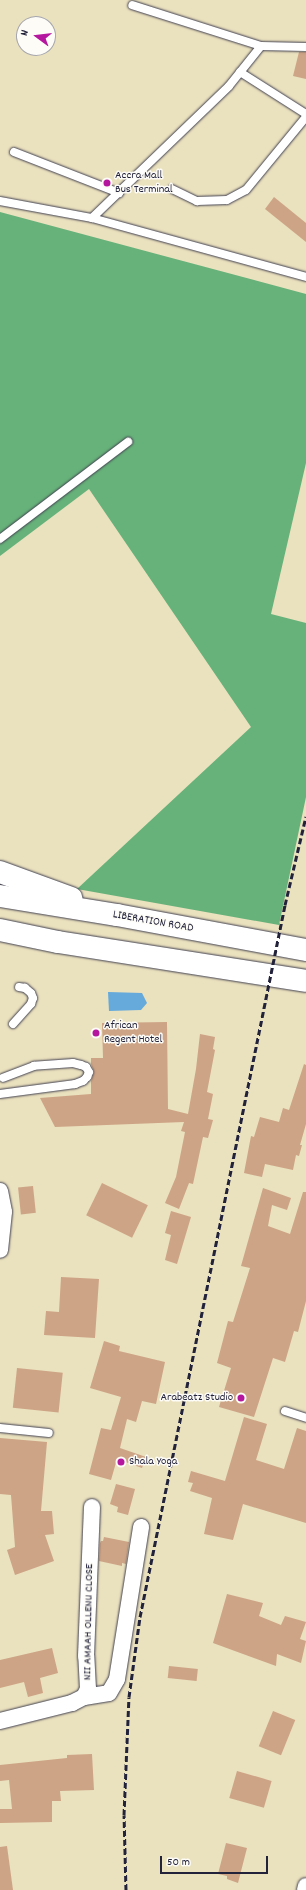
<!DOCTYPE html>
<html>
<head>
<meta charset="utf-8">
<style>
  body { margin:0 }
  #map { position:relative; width:306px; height:1890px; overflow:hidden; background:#eae1be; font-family:Dekko,sans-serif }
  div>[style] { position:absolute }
  .forest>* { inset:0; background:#67b27a }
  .water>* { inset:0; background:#65aadb }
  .building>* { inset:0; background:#cda485; transform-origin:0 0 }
  .roads { filter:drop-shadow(0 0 1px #403f4f) drop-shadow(0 0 1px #403f4f) }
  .lane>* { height:8px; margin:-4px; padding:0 4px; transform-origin:4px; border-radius:4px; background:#fff }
  .street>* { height:16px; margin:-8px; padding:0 8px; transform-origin:8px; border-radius:8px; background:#fff }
  .highway>* { height:22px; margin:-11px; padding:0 11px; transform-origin:11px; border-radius:11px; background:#fff }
  .rail>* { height:3px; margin-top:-1.5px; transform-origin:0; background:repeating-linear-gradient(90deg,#22223b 0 6px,transparent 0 9px) }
  .dots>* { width:11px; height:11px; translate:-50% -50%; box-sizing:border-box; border:2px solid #fdfcf7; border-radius:50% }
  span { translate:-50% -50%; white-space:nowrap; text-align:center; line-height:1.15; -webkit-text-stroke:3px #fdfcf7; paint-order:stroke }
  .poi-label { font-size:12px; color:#22223b }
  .left { translate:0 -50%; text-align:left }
  .right { translate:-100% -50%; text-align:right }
  .street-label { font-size:12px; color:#22223b }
  .north { position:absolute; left:16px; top:16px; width:40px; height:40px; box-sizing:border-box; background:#fdfcf7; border:1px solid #a5a5ac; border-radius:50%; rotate:285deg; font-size:11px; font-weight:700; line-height:16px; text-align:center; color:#22223b }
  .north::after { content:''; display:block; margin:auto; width:14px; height:18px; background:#b5179e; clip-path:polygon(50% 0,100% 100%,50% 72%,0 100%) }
  .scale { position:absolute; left:160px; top:1856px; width:108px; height:18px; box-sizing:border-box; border:2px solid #22223b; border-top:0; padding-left:5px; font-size:12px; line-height:14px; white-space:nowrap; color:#22223b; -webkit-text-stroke:3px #fdfcf7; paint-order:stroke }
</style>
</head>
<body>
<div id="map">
  <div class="forest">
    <div style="clip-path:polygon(0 212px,306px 294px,306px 463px,271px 614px,306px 623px,306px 797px,279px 925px,77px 889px,251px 727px,89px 489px,0 556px)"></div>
  </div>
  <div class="water">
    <div style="clip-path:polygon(108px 992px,142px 993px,147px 1003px,141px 1010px,109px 1011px)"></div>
  </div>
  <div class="building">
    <div style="clip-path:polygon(299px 52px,306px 52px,306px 79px,293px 76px)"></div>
    <div style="clip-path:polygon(274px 197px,306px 223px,306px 242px,265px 209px)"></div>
    <div style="clip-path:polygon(167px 1022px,168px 1109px,188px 1114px,196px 1069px,200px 1034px,215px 1037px,213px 1049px,215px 1050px,207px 1092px,213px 1094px,208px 1119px,213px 1120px,208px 1138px,203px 1137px,193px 1184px,189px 1183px,179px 1209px,165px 1203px,176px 1177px,185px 1132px,181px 1131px,184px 1122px,55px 1127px,40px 1098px,91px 1094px,91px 1081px,94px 1072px,91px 1064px,91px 1058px,103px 1058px,102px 1023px)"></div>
    <div style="clip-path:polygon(304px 1064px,306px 1065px,306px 1124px,300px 1145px,302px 1145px,299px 1156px,296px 1155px,293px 1170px,265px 1164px,262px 1177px,244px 1173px,251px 1136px,254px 1137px,260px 1117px,279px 1122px,283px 1108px,289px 1110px)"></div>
    <div style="left:102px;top:1183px;width:51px;height:36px;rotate:26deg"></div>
    <div style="left:33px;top:1186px;width:27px;height:15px;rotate:84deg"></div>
    <div style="clip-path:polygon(263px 1188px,291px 1198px,287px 1210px,272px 1205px,268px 1226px,290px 1234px,303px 1192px,306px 1192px,306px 1301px,298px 1332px,294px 1331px,285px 1362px,273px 1358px,254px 1417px,219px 1407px,231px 1368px,217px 1363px,228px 1321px,233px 1322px,250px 1268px,241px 1266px)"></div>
    <div style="clip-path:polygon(171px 1211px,191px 1217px,177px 1264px,165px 1260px,171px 1235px,165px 1233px)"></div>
    <div style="clip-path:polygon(61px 1277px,99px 1279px,95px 1338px,44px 1335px,46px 1311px,59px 1312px)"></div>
    <div style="clip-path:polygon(104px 1341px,120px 1346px,119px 1351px,165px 1362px,156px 1404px,142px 1401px,136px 1422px,127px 1419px,120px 1448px,146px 1457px,142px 1468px,117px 1459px,111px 1480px,89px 1474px,101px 1428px,111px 1430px,121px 1397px,90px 1388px)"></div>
    <div style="left:17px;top:1368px;width:46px;height:40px;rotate:6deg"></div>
    <div style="clip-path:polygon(244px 1417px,267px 1424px,256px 1460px,284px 1469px,297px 1428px,306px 1431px,306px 1523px,243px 1504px,233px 1540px,204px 1534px,212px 1498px,190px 1491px,193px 1483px,188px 1482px,191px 1471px,225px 1481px)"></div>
    <div style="clip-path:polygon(0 1438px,47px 1442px,41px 1511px,52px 1511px,54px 1534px,45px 1535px,54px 1561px,15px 1575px,7px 1550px,15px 1547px,11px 1495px,0 1494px)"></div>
    <div style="clip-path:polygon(116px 1484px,135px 1489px,128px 1515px,117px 1512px,118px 1507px,110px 1504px)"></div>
    <div style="clip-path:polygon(104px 1537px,129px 1542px,126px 1564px,122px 1563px,122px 1566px,99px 1561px,100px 1543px,101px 1541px,103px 1541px)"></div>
    <div style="clip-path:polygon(227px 1594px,263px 1603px,259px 1616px,281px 1625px,285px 1616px,306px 1622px,300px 1639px,306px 1641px,301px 1663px,277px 1654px,276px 1666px,213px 1643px)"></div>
    <div style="clip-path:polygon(52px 1648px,58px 1673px,40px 1678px,43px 1693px,28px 1697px,24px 1682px,0 1688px,0 1660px)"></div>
    <div style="left:169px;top:1666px;width:29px;height:12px;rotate:6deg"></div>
    <div style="left:273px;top:1711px;width:24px;height:38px;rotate:22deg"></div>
    <div style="clip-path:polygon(92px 1754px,94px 1790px,60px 1791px,61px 1801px,52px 1801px,52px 1822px,0 1823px,0 1809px,12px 1809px,9px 1780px,0 1781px,0 1765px,67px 1758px,67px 1755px)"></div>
    <div style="left:237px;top:1771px;width:36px;height:28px;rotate:16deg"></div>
    <div style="clip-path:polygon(226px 1843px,247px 1848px,238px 1883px,227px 1879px,227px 1876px,218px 1874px)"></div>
    <div style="clip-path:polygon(7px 1846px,13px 1890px,0 1890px,0 1847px)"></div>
  </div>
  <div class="roads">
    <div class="lane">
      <div style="left:261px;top:46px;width:45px;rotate:1.3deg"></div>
      <div style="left:240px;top:72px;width:78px;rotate:32.5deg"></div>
      <div style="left:14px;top:152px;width:113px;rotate:21.3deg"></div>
      <div style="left:172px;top:189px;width:28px;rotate:26deg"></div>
      <div style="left:197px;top:201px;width:30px;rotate:-2deg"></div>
      <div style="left:227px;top:200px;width:21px;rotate:-28deg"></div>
      <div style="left:246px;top:190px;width:94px;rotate:-50.6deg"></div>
      <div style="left:0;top:201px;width:94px;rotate:10.5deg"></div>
      <div style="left:92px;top:218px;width:222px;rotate:15.4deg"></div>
      <div style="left:92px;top:218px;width:190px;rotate:-43.9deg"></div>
      <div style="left:229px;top:86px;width:51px;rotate:-51.3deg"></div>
      <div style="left:261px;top:46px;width:135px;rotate:-162.4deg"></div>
      <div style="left:0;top:539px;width:161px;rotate:-37.2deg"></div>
      <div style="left:13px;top:1024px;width:27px;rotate:-48deg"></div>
      <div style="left:31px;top:1004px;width:6px;rotate:-72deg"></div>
      <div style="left:33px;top:998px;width:5px;rotate:-112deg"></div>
      <div style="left:31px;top:993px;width:8px;rotate:-140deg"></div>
      <div style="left:25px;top:988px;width:6px;rotate:-171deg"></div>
      <div style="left:0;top:1094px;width:76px;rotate:-7.6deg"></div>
      <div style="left:75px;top:1084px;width:9px;rotate:-21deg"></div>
      <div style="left:83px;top:1081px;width:6px;rotate:-45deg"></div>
      <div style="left:87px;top:1077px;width:5px;rotate:-68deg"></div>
      <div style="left:89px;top:1072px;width:6px;rotate:-121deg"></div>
      <div style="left:86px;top:1067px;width:5px;rotate:-158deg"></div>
      <div style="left:81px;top:1065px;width:8px;rotate:-166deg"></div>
      <div style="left:73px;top:1063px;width:39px;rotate:176deg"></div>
      <div style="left:34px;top:1066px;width:33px;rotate:159deg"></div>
      <div style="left:285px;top:1411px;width:22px;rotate:18deg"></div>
      <div style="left:0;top:1428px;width:49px;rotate:5.8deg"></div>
    </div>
    <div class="street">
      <div style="left:0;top:1191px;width:21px;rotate:79deg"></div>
      <div style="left:4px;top:1212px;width:38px;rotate:96deg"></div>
      <div style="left:84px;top:1697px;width:25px;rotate:-9deg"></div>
      <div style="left:109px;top:1693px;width:16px;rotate:-60deg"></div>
      <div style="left:117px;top:1679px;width:154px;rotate:-81deg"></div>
      <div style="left:0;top:1721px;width:74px;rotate:-14deg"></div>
      <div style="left:72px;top:1703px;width:13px;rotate:-27deg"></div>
      <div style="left:84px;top:1697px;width:9px;rotate:-63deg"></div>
      <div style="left:88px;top:1689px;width:33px;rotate:-93deg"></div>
      <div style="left:86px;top:1656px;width:149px;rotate:-87.7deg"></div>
      <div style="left:305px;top:1890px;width:4px;rotate:-76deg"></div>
    </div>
    <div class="highway">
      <div style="left:0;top:872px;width:76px;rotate:20.1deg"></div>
      <div style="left:0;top:896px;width:119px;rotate:9.2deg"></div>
      <div style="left:117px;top:915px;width:192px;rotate:10.5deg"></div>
      <div style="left:0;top:930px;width:59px;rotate:11.7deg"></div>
      <div style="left:58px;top:942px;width:251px;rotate:8.9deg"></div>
    </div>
  </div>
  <div class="rail">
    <div style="left:126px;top:1890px;width:75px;rotate:-91.5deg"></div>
    <div style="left:124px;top:1815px;width:118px;rotate:-87.6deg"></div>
    <div style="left:129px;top:1697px;width:81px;rotate:-82.2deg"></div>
    <div style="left:140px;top:1617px;width:727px;rotate:-78.49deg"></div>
    <div style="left:285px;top:905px;width:91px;rotate:-76.7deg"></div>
  </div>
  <div class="dots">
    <div style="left:107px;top:183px;background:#b5179e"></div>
    <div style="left:96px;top:1033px;background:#b5179e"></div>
    <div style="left:241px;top:1398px;background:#b5179e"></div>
    <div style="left:121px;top:1462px;background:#b5179e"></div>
  </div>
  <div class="poi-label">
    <span class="left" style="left:115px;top:183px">Accra Mall<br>Bus Terminal</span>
    <span class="left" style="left:104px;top:1033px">African<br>Regent Hotel</span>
    <span class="right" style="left:233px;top:1398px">Arabeatz Studio</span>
    <span class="left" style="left:129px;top:1462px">Shala Yoga</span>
  </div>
  <div class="street-label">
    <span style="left:153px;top:922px;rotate:10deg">LIBERATION ROAD</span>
    <span style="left:89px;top:1622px;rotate:-89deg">NII AMAAH OLLENU CLOSE</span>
  </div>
  <div class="north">N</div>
  <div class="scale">50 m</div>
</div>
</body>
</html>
